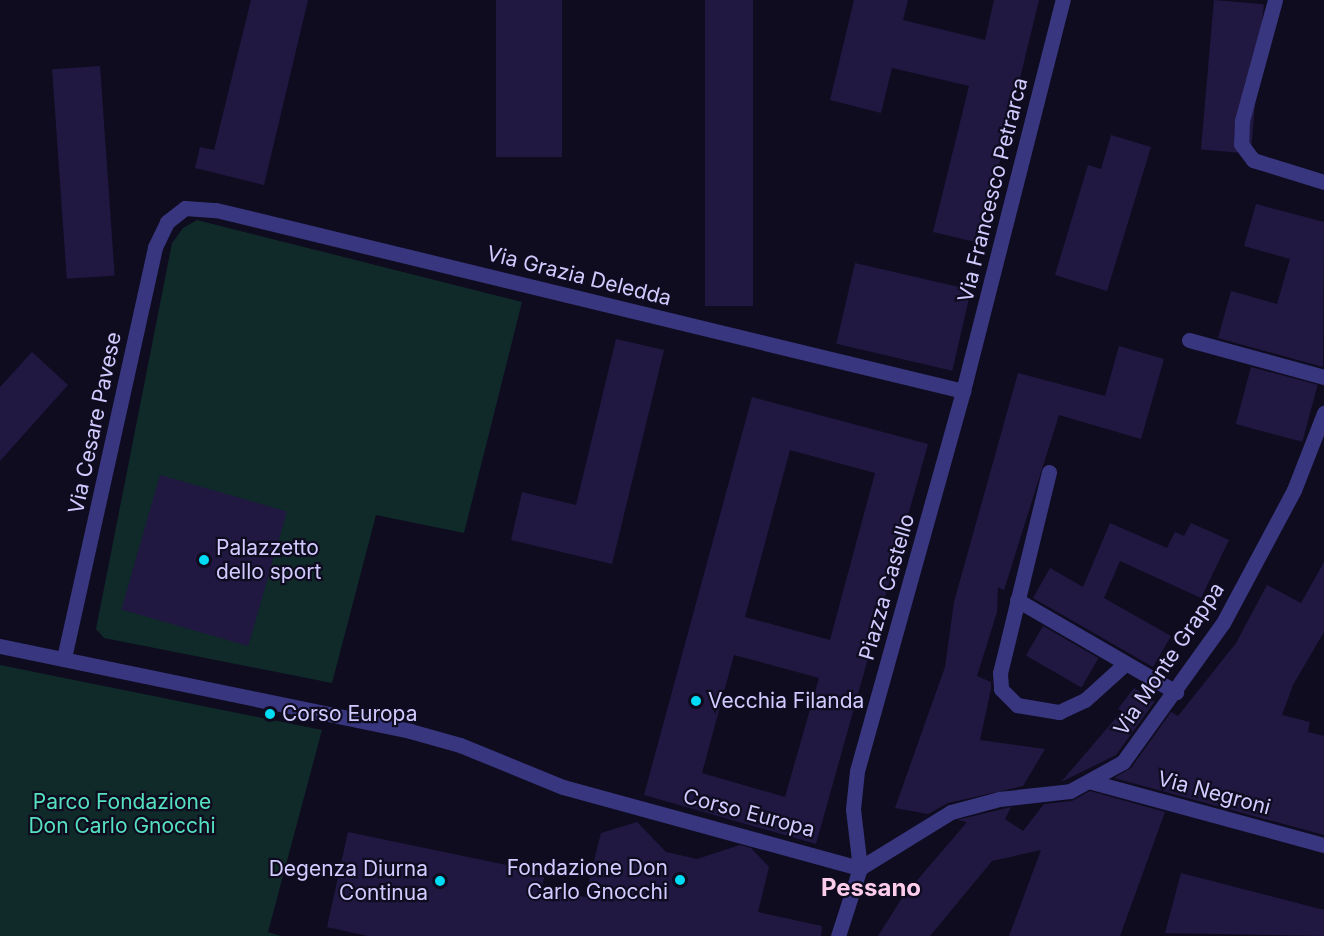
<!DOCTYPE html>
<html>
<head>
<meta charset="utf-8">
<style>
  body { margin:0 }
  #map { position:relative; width:1324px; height:936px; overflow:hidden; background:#0f0c20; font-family:Inter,sans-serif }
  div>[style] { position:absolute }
  .green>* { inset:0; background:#0f2a29 }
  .building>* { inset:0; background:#201841; transform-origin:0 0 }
  .street>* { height:15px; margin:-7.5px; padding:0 7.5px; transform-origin:7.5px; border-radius:7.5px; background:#393680 }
  .dots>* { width:16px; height:16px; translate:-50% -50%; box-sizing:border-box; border:3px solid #0f0c20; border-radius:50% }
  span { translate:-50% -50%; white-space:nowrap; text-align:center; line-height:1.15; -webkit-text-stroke:4.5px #0f0c20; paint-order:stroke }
  .street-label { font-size:21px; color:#d1cbff }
  .poi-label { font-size:21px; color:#d1cbff }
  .left { translate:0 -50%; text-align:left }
  .right { translate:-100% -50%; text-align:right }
  .park-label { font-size:21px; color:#55e1bf }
  .quarter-label { font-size:24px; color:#ffcdec; font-weight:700 }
</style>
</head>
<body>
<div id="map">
  <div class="green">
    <div style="clip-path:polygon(197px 220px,522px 302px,464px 533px,376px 515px,332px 683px,104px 638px,96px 629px,172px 243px,183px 228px)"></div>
    <div style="clip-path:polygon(0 665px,322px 730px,268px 932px,281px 936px,0 936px)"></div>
  </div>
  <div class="building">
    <div style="clip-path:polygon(251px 0,308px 0,264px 185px,195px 168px,200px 147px,214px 150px)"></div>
    <div style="left:496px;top:0;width:66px;height:157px"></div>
    <div style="left:705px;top:0;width:48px;height:306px"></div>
    <div style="clip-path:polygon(854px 0,908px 0,903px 20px,985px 40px,994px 0,1039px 0,980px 243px,933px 232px,969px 86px,892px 68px,881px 113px,830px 100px)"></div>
    <div style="left:1214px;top:0;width:50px;height:150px;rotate:5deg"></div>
    <div style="left:100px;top:66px;width:210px;height:48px;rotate:86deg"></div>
    <div style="clip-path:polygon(1111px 135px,1151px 147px,1107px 291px,1055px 275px,1088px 165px,1101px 169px)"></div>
    <div style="clip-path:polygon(1256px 204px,1324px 222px,1323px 367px,1218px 338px,1231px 291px,1277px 304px,1290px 259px,1244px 246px)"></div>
    <div style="left:855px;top:263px;width:119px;height:83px;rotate:13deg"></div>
    <div style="clip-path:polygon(616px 339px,664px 350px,612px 564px,511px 540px,522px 492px,576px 505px)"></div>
    <div style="clip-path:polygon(1119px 346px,1164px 359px,1141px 439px,1059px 415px,1004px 590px,998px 587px,997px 612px,977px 676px,991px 682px,991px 689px,980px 740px,1045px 749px,1023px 786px,948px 803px,928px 814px,895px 808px,945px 667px,954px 602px,1018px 373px,1105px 396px)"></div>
    <div style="clip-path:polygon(32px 352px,68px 385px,0 461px,0 387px)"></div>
    <div style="left:1251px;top:367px;width:69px;height:59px;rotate:15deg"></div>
    <div style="clip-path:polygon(evenodd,752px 397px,928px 444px,816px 844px,644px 795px,752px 397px,790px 450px,875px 473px,830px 640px,745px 617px,790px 450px,752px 397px,734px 655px,819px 678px,785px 797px,702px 773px,734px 655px)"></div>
    <div style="left:160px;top:475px;width:132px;height:140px;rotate:16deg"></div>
    <div style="clip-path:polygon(1110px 523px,1167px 548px,1175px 532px,1184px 536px,1191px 523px,1229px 540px,1201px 598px,1120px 561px,1104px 598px,1171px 636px,1153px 667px,1033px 598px,1050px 568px,1083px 587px)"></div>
    <div style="clip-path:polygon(1324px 562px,1324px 632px,1293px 685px,1282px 715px,1310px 722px,1308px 732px,1324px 736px,1324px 835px,1114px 778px,1131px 768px,1171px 712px,1178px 716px,1236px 643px,1267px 585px,1301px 603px)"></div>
    <div style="left:1043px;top:626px;width:64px;height:34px;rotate:30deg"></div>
    <div style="clip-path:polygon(1134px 688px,1155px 701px,1116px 755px,1061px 782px,1122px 711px,1118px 709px)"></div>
    <div style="clip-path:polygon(1090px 791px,1165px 812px,1120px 936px,1009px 936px,1041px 850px,992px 861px,930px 936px,878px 936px,902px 898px,967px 822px,957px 820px,1011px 807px,1005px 819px,1023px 831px,1044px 804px,1072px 801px)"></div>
    <div style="clip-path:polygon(637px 822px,666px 852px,697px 859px,740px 845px,751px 848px,769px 867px,758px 912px,822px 926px,821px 936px,368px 936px,327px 927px,348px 832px,545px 873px,542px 888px,585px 897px,601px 833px)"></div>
    <div style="clip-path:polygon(1181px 873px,1324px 910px,1324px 936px,1165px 933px)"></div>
  </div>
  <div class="street">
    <div style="left:1275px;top:0;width:125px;rotate:105.3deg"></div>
    <div style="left:1242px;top:121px;width:23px;rotate:92deg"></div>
    <div style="left:1241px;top:144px;width:20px;rotate:53deg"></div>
    <div style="left:1253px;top:160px;width:74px;rotate:17.2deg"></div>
    <div style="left:1189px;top:340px;width:140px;rotate:15.3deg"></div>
    <div style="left:1049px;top:472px;width:207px;rotate:103.7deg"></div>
    <div style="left:1000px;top:673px;width:16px;rotate:86deg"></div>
    <div style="left:1001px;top:689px;width:23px;rotate:45deg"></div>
    <div style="left:1017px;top:705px;width:43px;rotate:9.5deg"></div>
    <div style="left:1059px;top:712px;width:29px;rotate:-25deg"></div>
    <div style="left:1085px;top:700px;width:55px;rotate:-42.1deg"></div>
    <div style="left:1017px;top:600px;width:184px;rotate:30.1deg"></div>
    <div style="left:0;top:646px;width:419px;rotate:11.7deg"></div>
    <div style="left:410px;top:731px;width:52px;rotate:15.6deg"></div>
    <div style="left:460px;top:745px;width:111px;rotate:22.2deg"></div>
    <div style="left:563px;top:787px;width:308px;rotate:15.3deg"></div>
    <div style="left:64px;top:658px;width:421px;rotate:-77.5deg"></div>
    <div style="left:155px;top:247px;width:28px;rotate:-64deg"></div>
    <div style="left:167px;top:222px;width:23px;rotate:-38deg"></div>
    <div style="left:185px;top:208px;width:31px;rotate:4deg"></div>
    <div style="left:216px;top:210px;width:769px;rotate:13.62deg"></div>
    <div style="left:1092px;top:782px;width:240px;rotate:15.2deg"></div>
    <div style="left:860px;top:868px;width:107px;rotate:-31.6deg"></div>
    <div style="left:951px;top:812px;width:50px;rotate:-15.2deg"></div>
    <div style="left:999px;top:799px;width:71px;rotate:-6.4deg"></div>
    <div style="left:1070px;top:791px;width:60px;rotate:-28.7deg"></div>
    <div style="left:1123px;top:762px;width:171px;rotate:-54.3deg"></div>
    <div style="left:1223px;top:623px;width:151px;rotate:-61.9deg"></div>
    <div style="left:1294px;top:490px;width:83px;rotate:-68.7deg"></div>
    <div style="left:838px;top:936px;width:71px;rotate:-72.1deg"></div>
    <div style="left:860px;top:868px;width:59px;rotate:-96.8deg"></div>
    <div style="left:853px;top:809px;width:38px;rotate:-84deg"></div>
    <div style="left:857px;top:771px;width:395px;rotate:-74.4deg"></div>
    <div style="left:963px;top:391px;width:404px;rotate:-75.7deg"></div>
  </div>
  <div class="dots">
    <div style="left:204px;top:560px;background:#00dbf6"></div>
    <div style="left:696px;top:701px;background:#00dbf6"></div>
    <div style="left:270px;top:714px;background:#00dbf6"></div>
    <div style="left:680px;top:880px;background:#00dbf6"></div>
    <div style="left:440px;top:881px;background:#00dbf6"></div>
  </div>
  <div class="street-label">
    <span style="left:993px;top:190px;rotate:-76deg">Via Francesco Petrarca</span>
    <span style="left:579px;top:276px;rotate:14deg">Via Grazia Deledda</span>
    <span style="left:95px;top:423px;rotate:-78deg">Via Cesare Pavese</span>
    <span style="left:887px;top:587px;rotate:-74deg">Piazza Castello</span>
    <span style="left:1169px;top:659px;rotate:-56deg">Via Monte Grappa</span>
    <span style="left:1214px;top:793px;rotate:15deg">Via Negroni</span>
    <span style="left:749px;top:813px;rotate:15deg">Corso Europa</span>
  </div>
  <div class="poi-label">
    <span class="left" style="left:216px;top:560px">Palazzetto<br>dello sport</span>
    <span class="left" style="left:708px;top:701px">Vecchia Filanda</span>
    <span class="left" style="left:282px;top:714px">Corso Europa</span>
    <span class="right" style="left:668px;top:880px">Fondazione Don<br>Carlo Gnocchi</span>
    <span class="right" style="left:428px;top:881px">Degenza Diurna<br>Continua</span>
  </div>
  <div class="park-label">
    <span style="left:122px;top:814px">Parco Fondazione<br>Don Carlo Gnocchi</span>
  </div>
  <div class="quarter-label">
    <span style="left:871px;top:888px">Pessano</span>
  </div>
</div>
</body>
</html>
